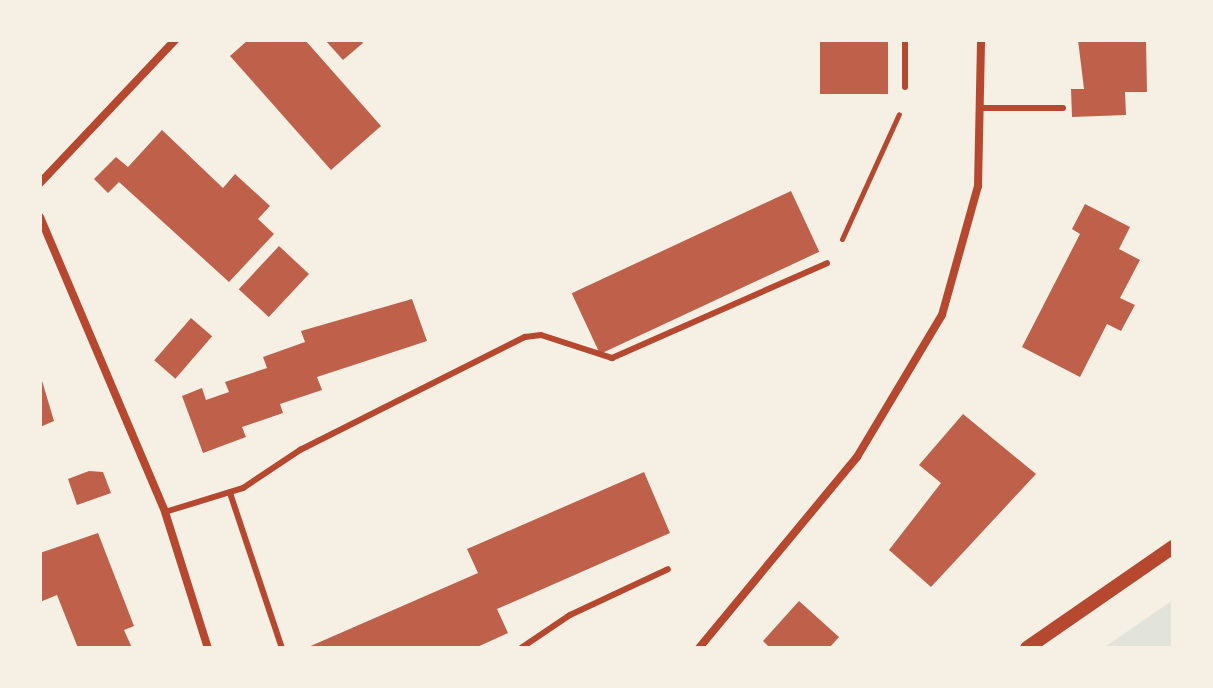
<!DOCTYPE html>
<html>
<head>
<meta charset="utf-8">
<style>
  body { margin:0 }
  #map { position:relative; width:1213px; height:688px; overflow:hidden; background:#f6efe4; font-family:Inter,sans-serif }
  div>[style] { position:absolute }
  .green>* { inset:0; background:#e2e4dc }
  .building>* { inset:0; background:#bf614a; transform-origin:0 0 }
  .path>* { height:5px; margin:-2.5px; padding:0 2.5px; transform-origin:2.5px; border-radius:2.5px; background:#b5482f }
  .service>* { height:6px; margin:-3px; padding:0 3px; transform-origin:3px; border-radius:3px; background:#b5482f }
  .minor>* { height:8px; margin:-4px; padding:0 4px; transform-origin:4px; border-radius:4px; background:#b5482f }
  .tertiary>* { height:14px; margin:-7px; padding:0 7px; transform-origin:7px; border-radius:7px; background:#b5482f }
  span { translate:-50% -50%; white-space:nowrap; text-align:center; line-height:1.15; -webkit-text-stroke:8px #f6efe4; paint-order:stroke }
  .frame { position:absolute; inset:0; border:42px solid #f6efe4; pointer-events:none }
</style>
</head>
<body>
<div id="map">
  <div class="green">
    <div style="clip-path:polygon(1173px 600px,1173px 648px,1103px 648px,1112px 642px)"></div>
  </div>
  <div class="building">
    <div style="clip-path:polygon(248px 40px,305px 40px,381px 126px,331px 170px,230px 56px)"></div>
    <div style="clip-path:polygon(325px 40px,361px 40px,363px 43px,343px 60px)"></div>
    <div style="left:820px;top:40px;width:68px;height:54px"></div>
    <div style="clip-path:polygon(1078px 40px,1146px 40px,1147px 92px,1125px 92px,1126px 115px,1072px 117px,1071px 89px,1084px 89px)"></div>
    <div style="clip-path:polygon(162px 130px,223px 188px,235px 174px,270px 206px,258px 219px,274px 234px,229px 282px,119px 182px,108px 193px,94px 179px,116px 157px,128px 167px)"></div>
    <div style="left:791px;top:191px;width:67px;height:242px;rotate:65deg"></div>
    <div style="clip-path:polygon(1085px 204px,1130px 227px,1119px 249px,1140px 260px,1120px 298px,1135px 305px,1121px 331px,1107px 324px,1080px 377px,1022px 347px,1080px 234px,1072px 229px)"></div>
    <div style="left:279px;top:246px;width:41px;height:59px;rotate:43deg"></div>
    <div style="clip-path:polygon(412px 299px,427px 341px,317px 377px,322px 390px,280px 404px,283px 413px,242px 427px,246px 437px,203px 453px,182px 396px,202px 388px,206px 400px,229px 392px,225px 382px,267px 368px,263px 357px,305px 342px,301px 331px)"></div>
    <div style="left:191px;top:318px;width:28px;height:56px;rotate:41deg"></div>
    <div style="clip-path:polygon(40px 374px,54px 421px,40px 427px)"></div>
    <div style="clip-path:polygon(963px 414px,1036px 474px,931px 587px,889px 550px,941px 483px,919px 465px)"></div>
    <div style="clip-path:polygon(89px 471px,103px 472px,111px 493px,77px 505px,68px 479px)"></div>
    <div style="clip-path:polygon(644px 472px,670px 533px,497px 609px,508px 633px,475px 648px,306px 648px,478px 573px,467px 549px)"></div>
    <div style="clip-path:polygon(98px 533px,134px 626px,124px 630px,132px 648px,78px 648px,57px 595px,40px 602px,40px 553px)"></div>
    <div style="clip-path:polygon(799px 601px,839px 637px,829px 648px,770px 648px,763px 641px)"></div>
  </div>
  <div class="path">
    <div style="left:842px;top:239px;width:137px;rotate:-65.5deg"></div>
  </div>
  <div class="service">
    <div style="left:905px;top:40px;width:47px;rotate:90deg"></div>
    <div style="left:982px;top:108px;width:81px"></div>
    <div style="left:230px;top:493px;width:163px;rotate:71.5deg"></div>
    <div style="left:165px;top:512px;width:82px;rotate:-17.1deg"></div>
    <div style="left:243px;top:488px;width:69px;rotate:-33.7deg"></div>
    <div style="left:300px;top:450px;width:252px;rotate:-26.7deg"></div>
    <div style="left:525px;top:337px;width:16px;rotate:-7deg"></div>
    <div style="left:541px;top:335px;width:75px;rotate:17.9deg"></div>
    <div style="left:612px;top:358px;width:235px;rotate:-23.8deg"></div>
    <div style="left:521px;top:648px;width:59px;rotate:-34deg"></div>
    <div style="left:570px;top:615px;width:108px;rotate:-25.1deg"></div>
  </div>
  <div class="minor">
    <div style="left:40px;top:183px;width:197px;rotate:-46.6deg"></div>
    <div style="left:40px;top:217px;width:320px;rotate:67deg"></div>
    <div style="left:165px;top:512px;width:143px;rotate:72.5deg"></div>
    <div style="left:699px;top:648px;width:248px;rotate:-50.4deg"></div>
    <div style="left:857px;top:457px;width:165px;rotate:-59.1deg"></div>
    <div style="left:942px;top:315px;width:134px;rotate:-74.4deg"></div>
    <div style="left:978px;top:186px;width:146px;rotate:-88.8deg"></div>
  </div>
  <div class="tertiary">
    <div style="left:1027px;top:648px;width:178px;rotate:-34.7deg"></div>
  </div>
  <div class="frame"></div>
</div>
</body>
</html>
